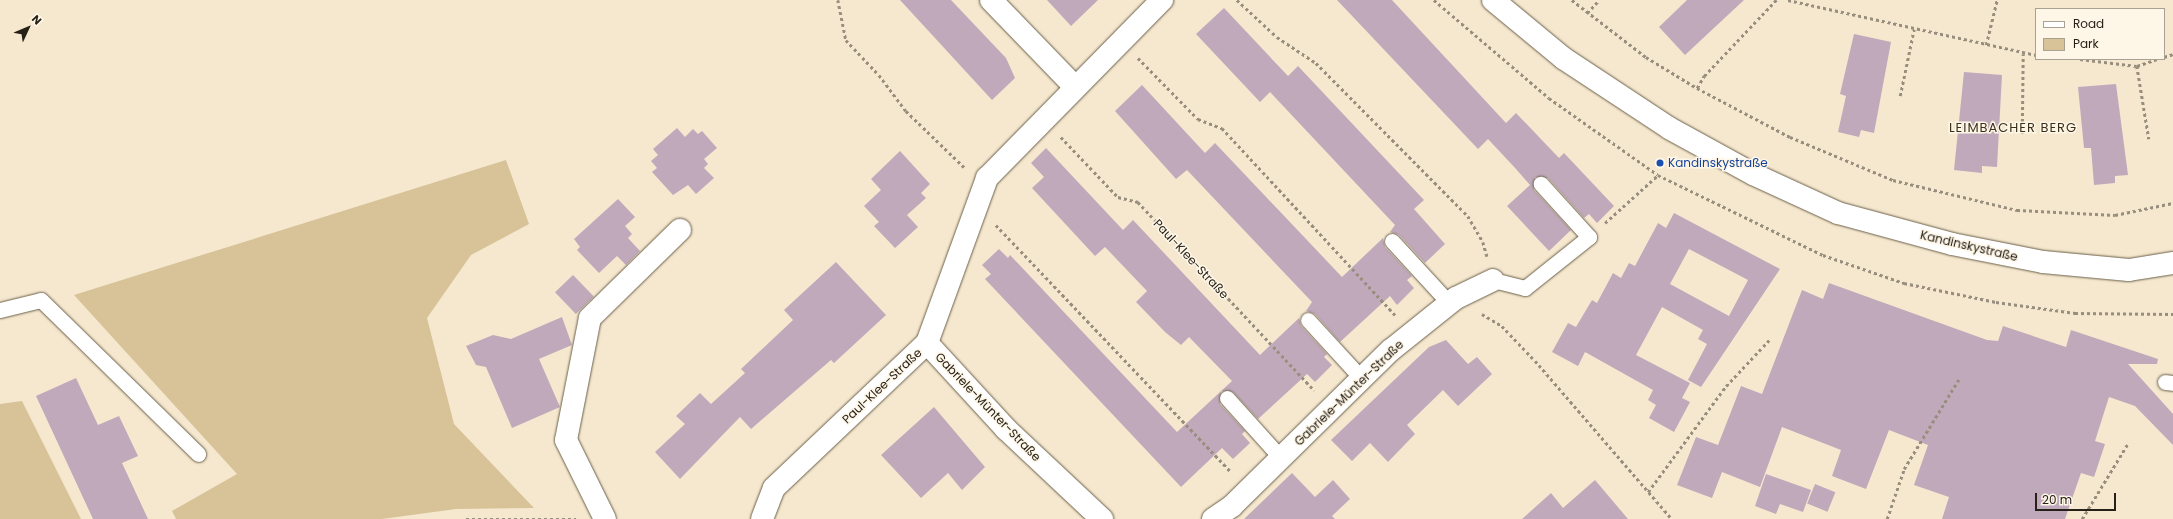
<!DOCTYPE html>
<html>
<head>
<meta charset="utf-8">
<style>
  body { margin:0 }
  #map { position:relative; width:2173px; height:519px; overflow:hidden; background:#f5e8cf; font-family:Poppins,sans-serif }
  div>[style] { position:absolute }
  .green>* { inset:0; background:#d8c398 }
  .building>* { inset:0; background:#c0a9bb; transform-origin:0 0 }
  .path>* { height:2.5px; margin-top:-1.25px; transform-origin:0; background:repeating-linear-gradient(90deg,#988e7d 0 3px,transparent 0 6px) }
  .roads { filter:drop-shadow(0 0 1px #6b5f49) drop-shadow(0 0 1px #6b5f49) }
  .service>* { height:15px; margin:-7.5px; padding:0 7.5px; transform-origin:7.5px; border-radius:7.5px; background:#fff }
  .minor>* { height:22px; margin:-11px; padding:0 11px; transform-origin:11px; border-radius:11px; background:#fff }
  .tertiary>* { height:22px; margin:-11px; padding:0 11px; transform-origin:11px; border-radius:11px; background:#fff }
  .dots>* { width:11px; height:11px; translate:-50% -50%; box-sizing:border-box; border:2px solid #fef6e7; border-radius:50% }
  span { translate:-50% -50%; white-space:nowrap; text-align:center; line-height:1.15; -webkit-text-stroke:3px #fef6e7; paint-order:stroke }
  .transit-label { font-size:12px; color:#164399 }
  .left { translate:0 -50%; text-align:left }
  .street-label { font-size:12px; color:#262118 }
  .neighbourhood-label { font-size:13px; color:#3a301b; letter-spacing:1px }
  .legend { position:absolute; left:2035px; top:8px; width:130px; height:52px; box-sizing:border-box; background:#fef6e7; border:1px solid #a8a194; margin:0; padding:5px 7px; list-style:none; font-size:12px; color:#262118 }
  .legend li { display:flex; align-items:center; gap:8px; height:20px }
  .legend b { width:20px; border:1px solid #a8a194 }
  .north { position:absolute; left:8px; top:8px; width:40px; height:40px; -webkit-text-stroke:3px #fef6e7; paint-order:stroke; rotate:46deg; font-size:11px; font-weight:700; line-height:16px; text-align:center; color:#262118 }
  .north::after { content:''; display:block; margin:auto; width:14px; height:18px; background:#262118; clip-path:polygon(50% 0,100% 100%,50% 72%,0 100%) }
  .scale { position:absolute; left:2035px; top:493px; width:81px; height:18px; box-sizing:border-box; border:2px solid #262118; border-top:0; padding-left:5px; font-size:12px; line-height:14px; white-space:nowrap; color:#262118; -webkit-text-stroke:3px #fef6e7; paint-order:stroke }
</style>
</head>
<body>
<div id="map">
  <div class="green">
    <div style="clip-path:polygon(506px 160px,529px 224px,471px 255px,427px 318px,454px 424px,534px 508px,456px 509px,382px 519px,176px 519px,172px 511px,237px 474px,74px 295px)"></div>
    <div style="clip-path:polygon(22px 401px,81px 519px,0 519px,0 404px)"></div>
  </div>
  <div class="building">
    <div style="clip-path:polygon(900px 0,951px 0,1006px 58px,1015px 78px,992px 100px)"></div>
    <div style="clip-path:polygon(1047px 0,1098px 0,1071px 26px)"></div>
    <div style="clip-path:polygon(1337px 0,1392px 0,1506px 123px,1516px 113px,1559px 158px,1564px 153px,1614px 206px,1597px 223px,1589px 214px,1584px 218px,1548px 178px,1535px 177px,1534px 190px,1571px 230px,1549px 251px,1507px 206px,1530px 185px,1516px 169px,1488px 139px,1478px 149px)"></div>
    <div style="clip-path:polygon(1687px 0,1744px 0,1685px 55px,1659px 27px)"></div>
    <div style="clip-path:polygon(1224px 8px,1288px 76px,1298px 66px,1424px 200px,1414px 209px,1445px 244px,1425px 263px,1399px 235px,1390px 232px,1395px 225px,1270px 92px,1260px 102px,1196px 34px)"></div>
    <div style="clip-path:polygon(1854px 34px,1891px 42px,1874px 133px,1861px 130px,1859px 137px,1838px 132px,1846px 96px,1840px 94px)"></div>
    <div style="clip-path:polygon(1964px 72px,2002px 75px,1997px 167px,1982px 166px,1982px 173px,1954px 170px)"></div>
    <div style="clip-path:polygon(2116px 84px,2128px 175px,2115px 176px,2115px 183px,2094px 185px,2091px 148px,2084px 148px,2078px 87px)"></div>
    <div style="clip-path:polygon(1142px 85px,1205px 153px,1215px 143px,1342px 277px,1383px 238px,1385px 247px,1412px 276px,1407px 280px,1414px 288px,1397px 305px,1390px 296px,1340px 342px,1315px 314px,1306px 311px,1312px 302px,1187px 170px,1176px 179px,1115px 111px)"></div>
    <div style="clip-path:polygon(677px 128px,685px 137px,693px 129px,698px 134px,702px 131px,717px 148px,704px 159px,708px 164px,704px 168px,714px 178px,696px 194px,688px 185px,673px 195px,652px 172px,657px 168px,651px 161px,658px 155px,653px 149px)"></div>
    <div style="clip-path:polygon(1046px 148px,1123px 230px,1133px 220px,1260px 355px,1299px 318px,1301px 326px,1327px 354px,1324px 357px,1332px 365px,1315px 382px,1307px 374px,1258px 419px,1233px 392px,1221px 391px,1220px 404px,1245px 431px,1242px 434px,1250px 443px,1233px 459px,1222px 448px,1181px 487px,985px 279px,991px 274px,982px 265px,999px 249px,1008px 258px,1010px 255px,1177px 432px,1232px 381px,1189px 337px,1181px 345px,1165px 332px,1136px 302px,1147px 291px,1105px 247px,1095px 256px,1032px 188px,1044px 177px,1031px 163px)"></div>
    <div style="clip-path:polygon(900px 151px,930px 184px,921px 193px,926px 198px,907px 215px,918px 227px,895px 248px,874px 226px,879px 222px,864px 206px,881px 190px,871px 179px)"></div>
    <div style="clip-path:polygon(618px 199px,635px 217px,625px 226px,632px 234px,628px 238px,640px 251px,626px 265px,617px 256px,599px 273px,577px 250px,580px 247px,574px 239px)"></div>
    <div style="clip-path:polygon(evenodd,1674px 213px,1780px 269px,1701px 387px,1688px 380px,1707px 344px,1698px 339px,1703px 330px,1662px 307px,1636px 355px,1690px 383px,1682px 398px,1690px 402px,1674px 432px,1649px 418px,1656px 405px,1648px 400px,1653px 390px,1585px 352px,1578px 366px,1552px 352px,1568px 323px,1576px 327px,1592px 300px,1597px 303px,1613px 273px,1621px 278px,1629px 263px,1635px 266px,1658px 223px,1666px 228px,1674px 213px,1689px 249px,1748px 280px,1729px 316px,1670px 284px,1689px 249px)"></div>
    <div style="clip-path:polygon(836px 262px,886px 315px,834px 363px,831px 360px,751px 429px,740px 417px,680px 479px,655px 452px,685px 424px,676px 416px,700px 393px,711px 404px,745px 373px,741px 369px,793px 320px,784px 310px)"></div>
    <div style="left:573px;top:275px;width:30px;height:25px;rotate:46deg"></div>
    <div style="clip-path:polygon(1829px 283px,1987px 340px,1998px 341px,2003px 326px,2066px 347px,2071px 330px,2158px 359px,2157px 364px,2128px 364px,2173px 414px,2173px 445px,2135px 406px,2109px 397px,2095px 441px,2105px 444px,2094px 477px,2081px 473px,2065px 519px,1942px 519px,1949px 497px,1914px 485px,1928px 445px,1889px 430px,1866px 489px,1832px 476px,1841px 450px,1782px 427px,1760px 487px,1722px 472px,1712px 498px,1677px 485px,1696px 437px,1718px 445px,1741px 386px,1762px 394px,1802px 290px,1823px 299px)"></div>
    <div style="clip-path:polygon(562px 317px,572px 345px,539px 359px,560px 407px,512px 428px,486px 367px,476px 365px,466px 346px,493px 335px,511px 339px)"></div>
    <div style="clip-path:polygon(1446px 340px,1468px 364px,1477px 357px,1492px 374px,1458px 406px,1443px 390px,1407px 425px,1415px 434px,1388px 462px,1370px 443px,1352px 461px,1331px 440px,1429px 347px)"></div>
    <div style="clip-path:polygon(76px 378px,98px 425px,119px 416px,138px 456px,122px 463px,148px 519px,93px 519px,36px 396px)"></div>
    <div style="clip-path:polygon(934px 407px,985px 467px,962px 490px,948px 473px,921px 498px,881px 455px)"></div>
    <div style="clip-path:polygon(1292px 473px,1315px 497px,1333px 480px,1350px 499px,1332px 516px,1335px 519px,1244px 519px)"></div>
    <div style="clip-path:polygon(1766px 474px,1811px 490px,1803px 512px,1780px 504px,1776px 514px,1755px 506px)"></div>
    <div style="clip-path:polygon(1595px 480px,1628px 519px,1522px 519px,1551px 493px,1563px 508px)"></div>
    <div style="left:1815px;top:484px;width:22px;height:21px;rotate:22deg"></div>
  </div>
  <div class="path">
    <div style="left:838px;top:0;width:41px;rotate:78.7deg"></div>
    <div style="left:846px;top:40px;width:48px;rotate:46.7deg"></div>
    <div style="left:879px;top:75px;width:45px;rotate:53.1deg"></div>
    <div style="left:906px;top:111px;width:82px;rotate:44deg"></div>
    <div style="left:1237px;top:0;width:54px;rotate:42.8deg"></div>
    <div style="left:1277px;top:37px;width:47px;rotate:33.7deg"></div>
    <div style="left:1316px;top:63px;width:216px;rotate:45.2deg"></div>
    <div style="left:1468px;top:216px;width:30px;rotate:60deg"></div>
    <div style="left:1483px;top:242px;width:15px;rotate:74deg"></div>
    <div style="left:1434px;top:0;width:151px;rotate:40.4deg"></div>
    <div style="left:1549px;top:98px;width:133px;rotate:35.2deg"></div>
    <div style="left:1658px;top:175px;width:183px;rotate:25.9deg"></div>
    <div style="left:1823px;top:255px;width:86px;rotate:19.1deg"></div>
    <div style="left:1904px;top:283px;width:94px;rotate:11.7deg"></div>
    <div style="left:1996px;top:302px;width:80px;rotate:7.9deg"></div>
    <div style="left:2075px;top:313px;width:98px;rotate:0.6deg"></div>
    <div style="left:1572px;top:0;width:93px;rotate:37.6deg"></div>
    <div style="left:1646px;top:57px;width:60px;rotate:31.3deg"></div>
    <div style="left:1697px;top:88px;width:105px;rotate:27.8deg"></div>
    <div style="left:1790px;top:137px;width:112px;rotate:22.7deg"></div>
    <div style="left:1893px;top:180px;width:128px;rotate:13.6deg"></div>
    <div style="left:2017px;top:210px;width:98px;rotate:2.9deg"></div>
    <div style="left:2115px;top:215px;width:59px;rotate:-11.7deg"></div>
    <div style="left:1788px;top:0;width:254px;rotate:12.5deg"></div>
    <div style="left:1587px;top:13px;width:18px;rotate:-47deg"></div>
    <div style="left:1986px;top:45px;width:46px;rotate:-76.3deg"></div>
    <div style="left:2164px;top:57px;width:9px;rotate:-18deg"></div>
    <div style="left:1138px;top:58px;width:86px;rotate:45.5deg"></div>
    <div style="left:1198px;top:119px;width:26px;rotate:21deg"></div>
    <div style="left:1222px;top:128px;width:255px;rotate:47.2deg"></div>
    <div style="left:2080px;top:59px;width:57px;rotate:7deg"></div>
    <div style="left:2137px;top:66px;width:21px;rotate:-19deg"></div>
    <div style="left:2137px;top:66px;width:74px;rotate:80.7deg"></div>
    <div style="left:1697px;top:88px;width:14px;rotate:-60deg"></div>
    <div style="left:1704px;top:76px;width:105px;rotate:-46.5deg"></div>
    <div style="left:1900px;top:96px;width:68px;rotate:-78.2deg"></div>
    <div style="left:2022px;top:134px;width:80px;rotate:-89.3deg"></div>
    <div style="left:1061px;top:137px;width:83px;rotate:46.5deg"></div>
    <div style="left:1118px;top:197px;width:21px;rotate:14deg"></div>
    <div style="left:1138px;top:202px;width:258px;rotate:46.9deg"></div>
    <div style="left:1605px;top:223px;width:72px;rotate:-42.2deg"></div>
    <div style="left:996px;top:225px;width:341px;rotate:46.4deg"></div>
    <div style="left:1482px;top:314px;width:23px;rotate:31deg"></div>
    <div style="left:1502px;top:326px;width:54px;rotate:46.5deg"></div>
    <div style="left:1539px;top:365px;width:203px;rotate:49.2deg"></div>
    <div style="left:1648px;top:492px;width:132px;rotate:-53.7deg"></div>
    <div style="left:1726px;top:386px;width:66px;rotate:-46.8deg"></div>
    <div style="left:466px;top:519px;width:110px"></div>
    <div style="left:1887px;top:519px;width:53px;rotate:-71.2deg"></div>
    <div style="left:1904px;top:469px;width:105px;rotate:-58.6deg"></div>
    <div style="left:2082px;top:519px;width:87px;rotate:-58.7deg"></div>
  </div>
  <div class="roads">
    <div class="service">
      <div style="left:1392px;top:241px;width:84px;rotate:47.4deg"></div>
      <div style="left:1493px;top:280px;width:33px;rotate:14deg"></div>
      <div style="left:1525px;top:288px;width:82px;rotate:-38.6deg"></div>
      <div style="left:1589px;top:237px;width:72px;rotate:-132.2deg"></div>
      <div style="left:0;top:310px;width:42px;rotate:-13.7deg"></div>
      <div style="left:41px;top:300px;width:220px;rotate:44.4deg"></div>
      <div style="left:1308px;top:320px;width:80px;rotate:47.5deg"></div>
      <div style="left:2165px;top:382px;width:8px;rotate:7deg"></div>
      <div style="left:1227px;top:398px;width:81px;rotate:48deg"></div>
    </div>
    <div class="minor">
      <div style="left:991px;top:0;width:121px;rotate:46deg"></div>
      <div style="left:927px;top:343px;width:117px;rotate:47.4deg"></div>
      <div style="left:1006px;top:429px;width:132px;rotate:43.2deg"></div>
      <div style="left:605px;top:519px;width:88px;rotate:-116.3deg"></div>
      <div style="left:566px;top:440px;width:124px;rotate:-78.9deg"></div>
      <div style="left:590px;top:318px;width:126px;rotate:-44.4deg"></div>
      <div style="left:762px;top:519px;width:33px;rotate:-69deg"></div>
      <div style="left:774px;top:488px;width:211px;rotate:-43.5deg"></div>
      <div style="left:927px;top:343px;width:176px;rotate:-70deg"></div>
      <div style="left:987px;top:178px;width:250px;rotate:-45.5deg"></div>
      <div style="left:1213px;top:519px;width:23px;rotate:-34deg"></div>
      <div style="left:1232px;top:506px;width:223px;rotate:-44.5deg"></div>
      <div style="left:1391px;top:350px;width:83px;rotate:-38.7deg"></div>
      <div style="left:1456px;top:298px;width:41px;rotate:-25.9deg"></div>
    </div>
    <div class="tertiary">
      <div style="left:1493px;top:0;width:91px;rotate:39.6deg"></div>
      <div style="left:1563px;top:58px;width:127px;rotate:33.4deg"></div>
      <div style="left:1669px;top:128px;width:96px;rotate:28.7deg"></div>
      <div style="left:1753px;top:174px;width:94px;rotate:24.6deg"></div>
      <div style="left:1838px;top:213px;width:118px;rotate:15.2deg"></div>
      <div style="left:1952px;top:244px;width:93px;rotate:11.2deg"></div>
      <div style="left:2043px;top:262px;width:86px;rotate:5.3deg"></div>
      <div style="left:2129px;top:270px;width:45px;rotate:-9deg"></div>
    </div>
  </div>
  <div class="dots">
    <div style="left:1660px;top:163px;background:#1a4fb4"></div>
  </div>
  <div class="transit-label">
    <span class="left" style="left:1668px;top:163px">Kandinskystraße</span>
  </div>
  <div class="street-label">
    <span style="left:1969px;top:246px;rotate:13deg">Kandinskystraße</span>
    <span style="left:1191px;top:259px;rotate:47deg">Paul-Klee-Straße</span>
    <span style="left:882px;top:386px;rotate:-43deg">Paul-Klee-Straße</span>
    <span style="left:1349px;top:393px;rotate:-44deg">Gabriele-Münter-Straße</span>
    <span style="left:988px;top:407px;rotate:46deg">Gabriele-Münter-Straße</span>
  </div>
  <div class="neighbourhood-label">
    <span style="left:2013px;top:128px">LEIMBACHER BERG</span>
  </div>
  <ul class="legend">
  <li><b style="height:5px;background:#fff"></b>Road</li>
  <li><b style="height:11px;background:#d8c398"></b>Park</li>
  </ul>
  <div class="north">N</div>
  <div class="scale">20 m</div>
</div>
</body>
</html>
